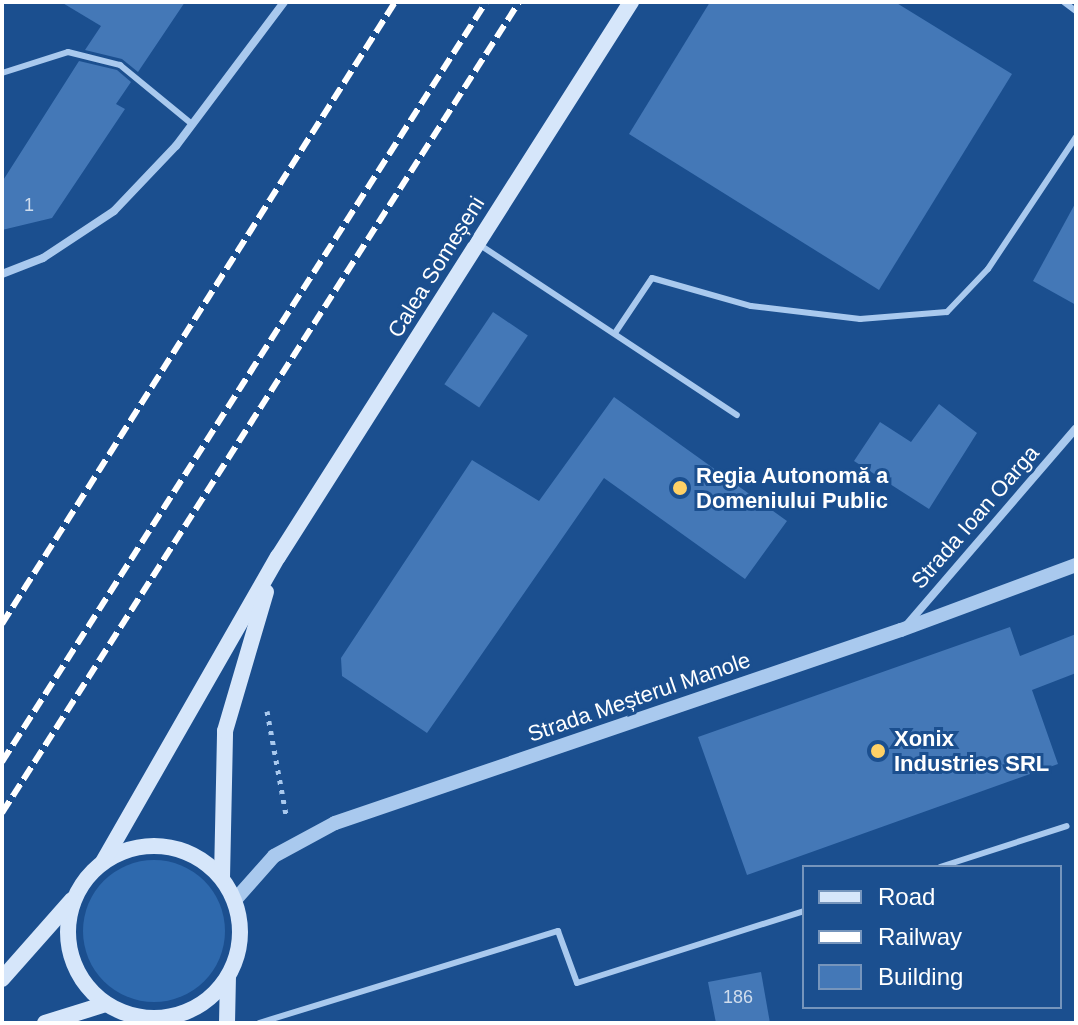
<!DOCTYPE html>
<html>
<head>
<meta charset="utf-8">
<style>
  body { margin:0 }
  #map { position:relative; width:1078px; height:1025px; overflow:hidden; background:#1b4f8f; font-family:Arial,sans-serif }
  div>[style] { position:absolute }
  .green>* { inset:0; background:#2e69ad }
  .round { border-radius:50% }
  .building>* { inset:0; background:#4478b7; transform-origin:0 0 }
  .path>* { height:5px; margin-top:-2.5px; transform-origin:0; background:repeating-linear-gradient(90deg,#a9c9ee 0 4px,transparent 0 10px) }
  .service>* { height:6px; margin:-3px; padding:0 3px; transform-origin:3px; border-radius:3px; background:#a9c9ee }
  .minor>* { height:8px; margin:-4px; padding:0 4px; transform-origin:4px; border-radius:4px; background:#a9c9ee }
  .tertiary>* { height:14px; margin:-7px; padding:0 7px; transform-origin:7px; border-radius:7px; background:#a9c9ee }
  .secondary>* { height:16px; margin:-8px; padding:0 8px; transform-origin:8px; border-radius:8px; background:#d6e6fa }
  .secondary>.ring { margin:-8px; padding:0; box-sizing:content-box; background:none; border:16px solid #d6e6fa; border-radius:50% }
  .rail>* { height:6px; margin-top:-3px; transform-origin:0; background:repeating-linear-gradient(90deg,#fff 0 14px,transparent 0 20px) }
  .dots>* { width:22px; height:22px; translate:-50% -50%; box-sizing:border-box; border:4px solid #1b4f8f; border-radius:50% }
  span { translate:-50% -50%; white-space:nowrap; text-align:center; line-height:1.15; -webkit-text-stroke:6px #1b4f8f; paint-order:stroke }
  .number-label { font-size:18px; color:#d0dded }
  .number-label span { -webkit-text-stroke-width:0 }
  .street-label { font-size:22px; color:#fff }
  .poi-label { font-size:22px; color:#fff; font-weight:700 }
  .left { translate:0 -50%; text-align:left }
  .frame { position:absolute; inset:0; border:4px solid #fff; pointer-events:none }
  .legend { position:absolute; left:802px; top:865px; width:260px; height:144px; box-sizing:border-box; background:#1b4f8f; border:2px solid #7695bc; margin:0; padding:10px 14px; list-style:none; font-size:24px; color:#fff }
  .legend li { display:flex; align-items:center; gap:16px; height:40px }
  .legend b { width:40px; border:2px solid #7695bc }
</style>
</head>
<body>
<div id="map">
  <div class="green">
    <div class="round" style="left:83px;top:860px;width:142px;height:142px"></div>
  </div>
  <div class="building">
    <div style="clip-path:polygon(61px 2px,185px 2px,138px 72px,122px 59px,85px 50px,101px 26px)"></div>
    <div style="clip-path:polygon(710px 2px,895px 2px,1012px 74px,879px 290px,629px 134px)"></div>
    <div style="clip-path:polygon(79px 61px,117px 70px,131px 82px,116px 104px,125px 109px,52px 218px,2px 230px,2px 182px)"></div>
    <div style="clip-path:polygon(1076px 202px,1076px 305px,1033px 281px)"></div>
    <div style="left:493px;top:312px;width:42px;height:87px;rotate:34deg"></div>
    <div style="clip-path:polygon(614px 397px,787px 521px,745px 579px,604px 478px,427px 733px,342px 676px,341px 658px,472px 460px,539px 501px)"></div>
    <div style="clip-path:polygon(939px 404px,977px 433px,929px 509px,854px 461px,880px 422px,911px 442px)"></div>
    <div style="clip-path:polygon(1010px 627px,1020px 656px,1076px 634px,1076px 673px,1032px 690px,1058px 764px,747px 875px,698px 737px)"></div>
    <div style="clip-path:polygon(761px 972px,770px 1023px,716px 1023px,708px 982px)"></div>
  </div>
  <div class="path">
    <div style="left:267px;top:711px;width:106px;rotate:79.6deg"></div>
  </div>
  <div class="service">
    <div style="left:1064px;top:2px;width:15px;rotate:37deg"></div>
    <div style="left:2px;top:73px;width:69px;rotate:-17.7deg"></div>
    <div style="left:68px;top:52px;width:54px;rotate:14deg"></div>
    <div style="left:120px;top:65px;width:94px;rotate:39.4deg"></div>
    <div style="left:480px;top:245px;width:308px;rotate:33.5deg"></div>
    <div style="left:615px;top:333px;width:66px;rotate:-56.1deg"></div>
    <div style="left:652px;top:278px;width:103px;rotate:15.8deg"></div>
    <div style="left:751px;top:306px;width:110px;rotate:6.8deg"></div>
    <div style="left:860px;top:319px;width:87px;rotate:-4.6deg"></div>
    <div style="left:947px;top:312px;width:59px;rotate:-46.4deg"></div>
    <div style="left:988px;top:269px;width:159px;rotate:-56.3deg"></div>
    <div style="left:940px;top:867px;width:133px;rotate:-17.9deg"></div>
    <div style="left:259px;top:1023px;width:313px;rotate:-17.1deg"></div>
    <div style="left:558px;top:931px;width:55px;rotate:69.9deg"></div>
    <div style="left:577px;top:983px;width:238px;rotate:-17.6deg"></div>
  </div>
  <div class="minor">
    <div style="left:2px;top:274px;width:44px;rotate:-21.3deg"></div>
    <div style="left:43px;top:258px;width:85px;rotate:-33.5deg"></div>
    <div style="left:114px;top:211px;width:90px;rotate:-46.4deg"></div>
    <div style="left:176px;top:146px;width:180px;rotate:-53.1deg"></div>
    <div style="left:905px;top:627px;width:262px;rotate:-49.3deg"></div>
  </div>
  <div class="tertiary">
    <div style="left:235px;top:900px;width:59px;rotate:-48.4deg"></div>
    <div style="left:274px;top:856px;width:69px;rotate:-28.4deg"></div>
    <div style="left:335px;top:823px;width:598px;rotate:-18.83deg"></div>
    <div style="left:901px;top:630px;width:187px;rotate:-20.4deg"></div>
  </div>
  <div class="secondary">
    <div class="ring" style="left:68px;top:846px;width:156px;height:156px"></div>
    <div style="left:103px;top:862px;width:352px;rotate:-60.2deg"></div>
    <div style="left:278px;top:557px;width:658px;rotate:-57.54deg"></div>
    <div style="left:222px;top:878px;width:147px;rotate:-88.8deg"></div>
    <div style="left:225px;top:731px;width:145px;rotate:-73.6deg"></div>
    <div style="left:2px;top:979px;width:106px;rotate:-48.5deg"></div>
    <div style="left:45px;top:1023px;width:64px;rotate:-17.3deg"></div>
    <div style="left:227px;top:1023px;width:46px;rotate:-88.8deg"></div>
  </div>
  <div class="rail">
    <div style="left:2px;top:624px;width:736px;rotate:-57.71deg"></div>
    <div style="left:2px;top:762px;width:901px;rotate:-57.51deg"></div>
    <div style="left:2px;top:813px;width:962px;rotate:-57.48deg"></div>
  </div>
  <div class="dots">
    <div style="left:680px;top:488px;background:#ffd166"></div>
    <div style="left:878px;top:751px;background:#ffd166"></div>
  </div>
  <div class="number-label">
    <span style="left:29px;top:205px">1</span>
    <span style="left:738px;top:997px">186</span>
  </div>
  <div class="street-label">
    <span style="left:436px;top:267px;rotate:-58deg">Calea Someșeni</span>
    <span style="left:975px;top:517px;rotate:-49deg">Strada Ioan Oarga</span>
    <span style="left:639px;top:697px;rotate:-19deg">Strada Meșterul Manole</span>
  </div>
  <div class="poi-label">
    <span class="left" style="left:696px;top:488px">Regia Autonomă a<br>Domeniului Public</span>
    <span class="left" style="left:894px;top:751px">Xonix<br>Industries SRL</span>
  </div>
  <div class="frame"></div>
  <ul class="legend">
  <li><b style="height:10px;background:#d6e6fa"></b>Road</li>
  <li><b style="height:10px;background:#fff"></b>Railway</li>
  <li><b style="height:22px;background:#4478b7"></b>Building</li>
  </ul>
</div>
</body>
</html>
